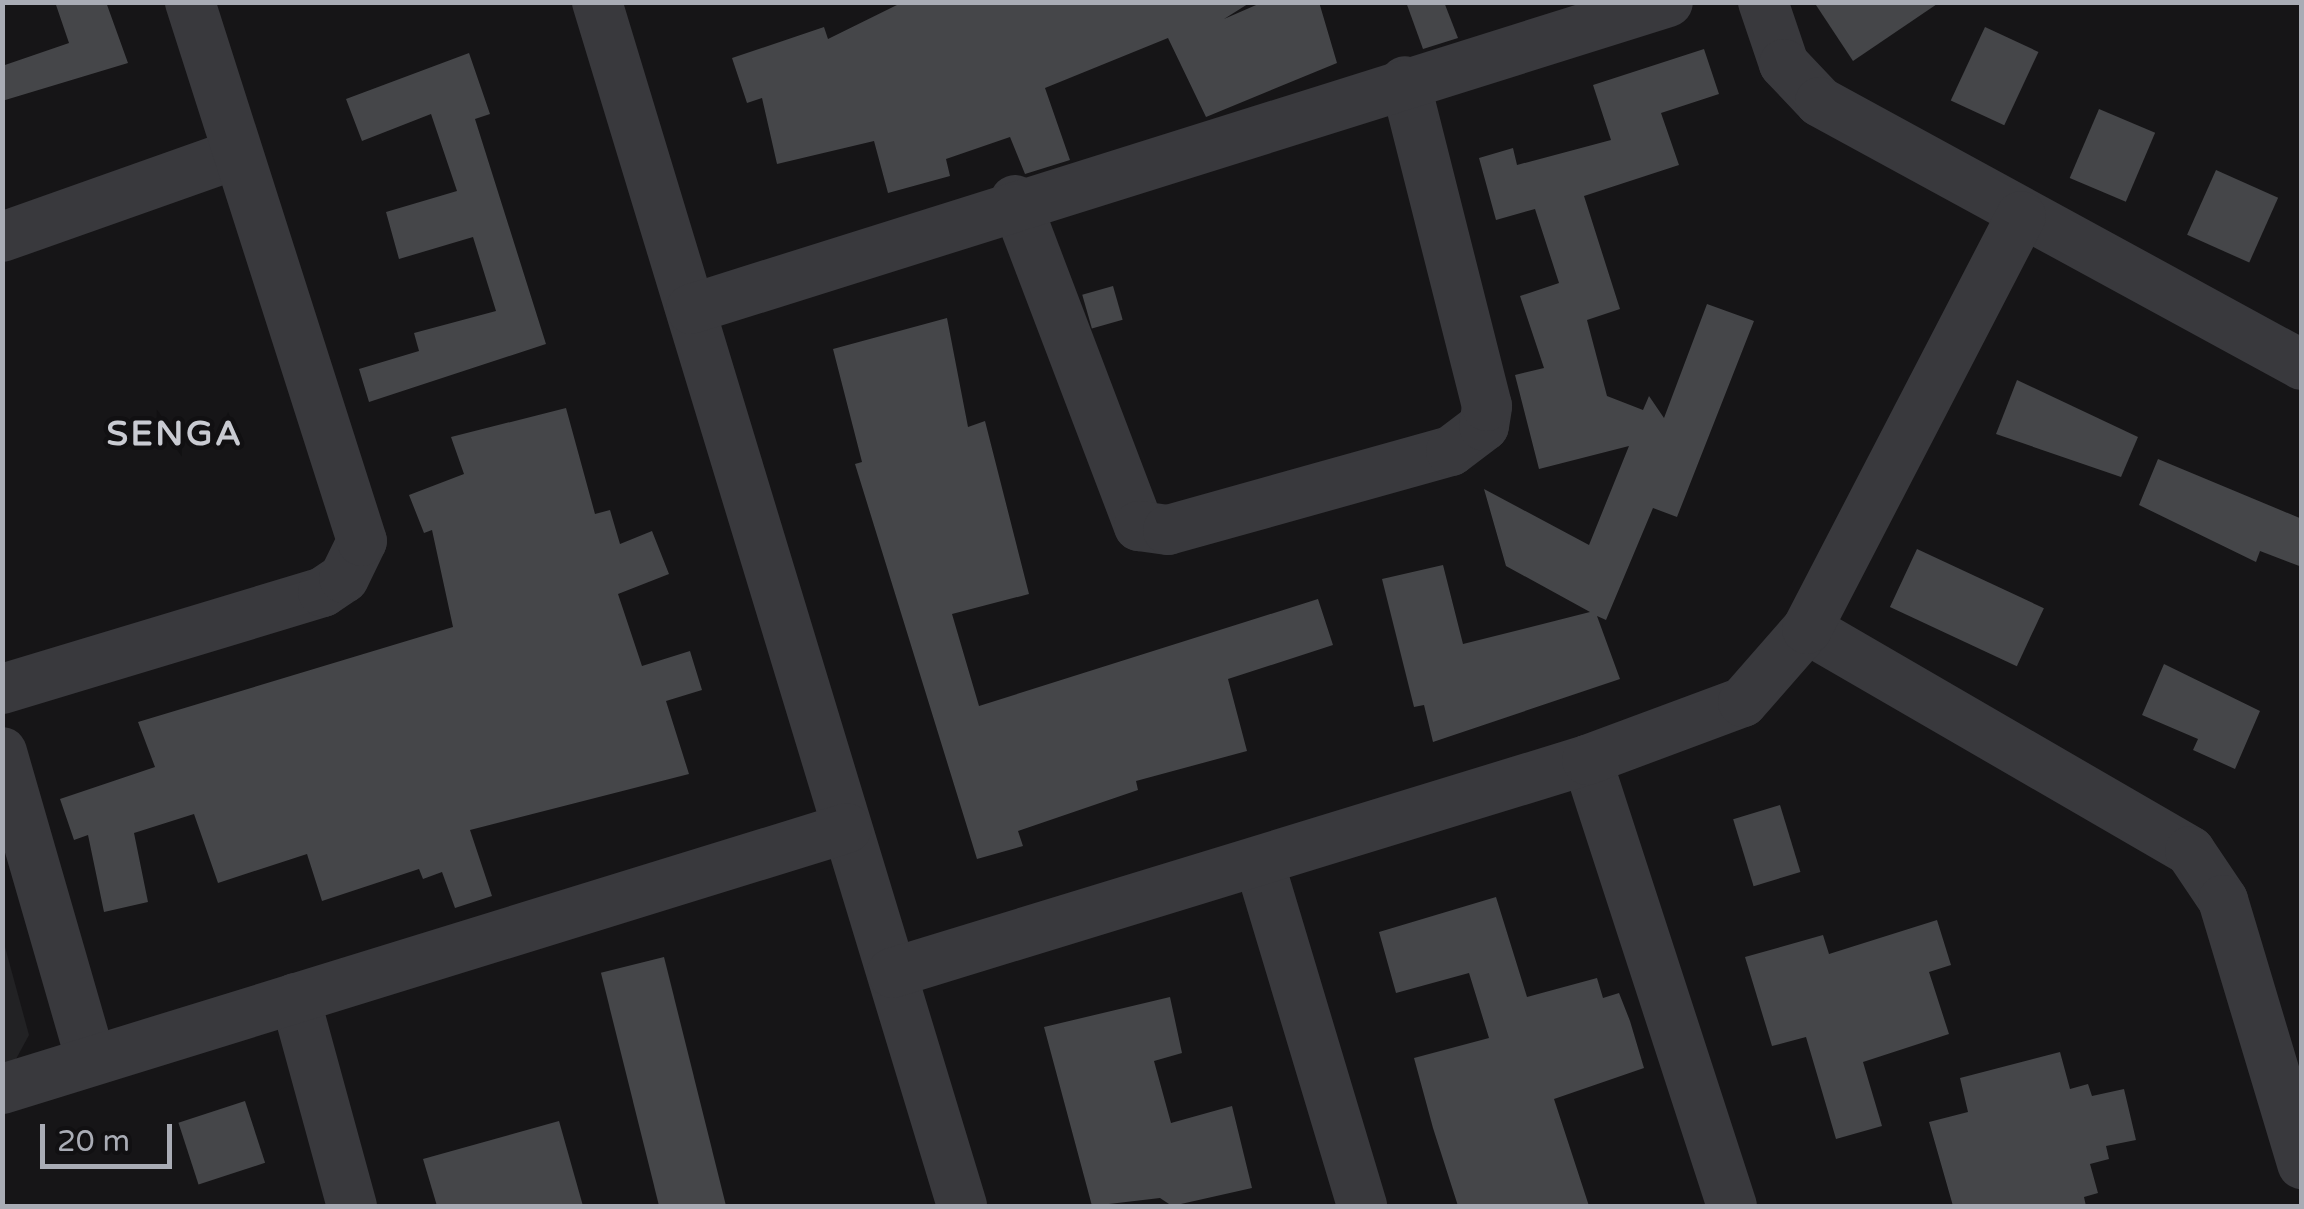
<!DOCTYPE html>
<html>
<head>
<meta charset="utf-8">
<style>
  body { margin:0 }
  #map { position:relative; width:2304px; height:1209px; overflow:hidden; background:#161517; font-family:"Varela Round",sans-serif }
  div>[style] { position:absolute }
  .built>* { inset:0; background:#222224 }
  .building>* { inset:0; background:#454649; transform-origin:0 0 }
  .minor>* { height:50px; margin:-25px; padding:0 25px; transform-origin:25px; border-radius:25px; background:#39393d }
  span { translate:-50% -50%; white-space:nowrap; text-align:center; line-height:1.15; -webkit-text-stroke:9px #111012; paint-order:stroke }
  .district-label { font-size:35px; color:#c9cbd2; font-weight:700; letter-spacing:2.5px }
  .frame { position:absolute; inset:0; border:5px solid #a9acb5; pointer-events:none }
  .scale { position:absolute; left:40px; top:1124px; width:132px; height:45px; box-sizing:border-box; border:5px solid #a9acb5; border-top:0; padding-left:12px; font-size:30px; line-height:35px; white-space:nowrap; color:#a9acb5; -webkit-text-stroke:8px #111012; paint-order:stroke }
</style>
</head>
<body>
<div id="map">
  <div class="built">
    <div style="clip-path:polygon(2px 936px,29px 1035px,2px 1085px)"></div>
  </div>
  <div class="building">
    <div style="clip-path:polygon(55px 2px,106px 2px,128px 63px,2px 101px,2px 66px,69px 43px)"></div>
    <div style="clip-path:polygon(903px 2px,1251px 2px,1224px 19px,1263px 2px,1319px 2px,1337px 63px,1206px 117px,1168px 38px,1045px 88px,1070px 160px,1025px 174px,1010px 137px,946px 159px,950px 176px,888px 193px,874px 141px,777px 164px,762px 98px,747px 103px,732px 58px,824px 27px,828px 39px)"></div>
    <div style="clip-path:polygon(1406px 2px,1444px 2px,1458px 38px,1423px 49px)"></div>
    <div style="clip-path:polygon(1814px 2px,1940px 2px,1853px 61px)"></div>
    <div style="left:1985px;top:27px;width:59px;height:81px;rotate:25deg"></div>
    <div style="clip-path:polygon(1704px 49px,1719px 94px,1661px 113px,1679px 165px,1584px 196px,1620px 309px,1587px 320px,1607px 396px,1643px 410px,1649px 396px,1664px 418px,1707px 304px,1754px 321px,1677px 517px,1653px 508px,1606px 620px,1597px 616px,1620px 679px,1433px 742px,1424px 705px,1414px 707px,1382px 579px,1443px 565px,1463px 644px,1590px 612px,1506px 566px,1484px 489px,1589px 545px,1629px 446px,1539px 469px,1515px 375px,1544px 368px,1520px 296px,1559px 283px,1535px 209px,1496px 220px,1479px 158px,1513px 148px,1517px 165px,1611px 140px,1593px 85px)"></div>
    <div style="clip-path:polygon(469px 53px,490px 114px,475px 119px,546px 344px,369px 402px,359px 369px,419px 351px,414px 333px,496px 311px,473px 237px,399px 259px,386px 212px,457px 191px,431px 114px,362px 141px,346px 99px)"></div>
    <div style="left:2099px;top:109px;width:61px;height:75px;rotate:23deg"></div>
    <div style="left:2216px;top:170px;width:68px;height:71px;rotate:24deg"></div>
    <div style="left:1113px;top:286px;width:35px;height:32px;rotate:74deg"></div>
    <div style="clip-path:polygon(947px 318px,968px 427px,985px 421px,1029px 594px,952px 614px,979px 706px,1318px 599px,1333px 645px,1228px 679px,1247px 751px,1136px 781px,1138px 790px,1018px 831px,1023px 846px,977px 859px,855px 464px,862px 462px,833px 349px)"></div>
    <div style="clip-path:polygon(2017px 380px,2138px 437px,2121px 477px,1996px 434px)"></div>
    <div style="clip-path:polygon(566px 408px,595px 514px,610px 510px,620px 544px,652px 531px,669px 574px,618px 594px,642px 666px,690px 651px,702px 690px,666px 701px,689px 774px,470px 830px,492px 896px,455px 908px,442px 872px,423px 879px,419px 869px,322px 901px,307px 854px,218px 883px,194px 814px,134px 833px,148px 902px,104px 912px,88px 835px,74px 840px,60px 799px,155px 767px,138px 722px,453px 627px,432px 530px,424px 533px,409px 495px,464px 474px,451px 437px)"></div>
    <div style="clip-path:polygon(2158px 459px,2302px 519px,2302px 567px,2260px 551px,2256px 562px,2139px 505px)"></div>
    <div style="left:1917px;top:549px;width:140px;height:64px;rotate:25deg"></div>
    <div style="clip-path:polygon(2164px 664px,2260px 711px,2235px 769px,2193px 750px,2198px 739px,2142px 715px)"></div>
    <div style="left:1780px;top:805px;width:70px;height:49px;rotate:73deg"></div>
    <div style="clip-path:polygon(1496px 897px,1527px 997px,1597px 978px,1603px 998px,1619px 993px,1630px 1021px,1644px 1068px,1554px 1099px,1589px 1206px,1458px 1206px,1433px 1128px,1414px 1058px,1489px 1038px,1469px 973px,1396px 993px,1379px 932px)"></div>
    <div style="clip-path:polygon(1937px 920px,1951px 965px,1929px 972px,1949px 1034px,1863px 1062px,1882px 1126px,1836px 1139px,1806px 1037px,1772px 1046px,1745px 957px,1823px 935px,1829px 954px)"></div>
    <div style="left:664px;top:957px;width:256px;height:65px;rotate:76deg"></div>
    <div style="clip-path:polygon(1170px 997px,1182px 1053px,1154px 1061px,1171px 1123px,1232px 1106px,1252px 1188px,1172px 1206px,1160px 1198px,1092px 1206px,1044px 1027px)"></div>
    <div style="clip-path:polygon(2060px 1052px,2070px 1089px,2088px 1084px,2092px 1096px,2124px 1089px,2136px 1140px,2106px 1146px,2109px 1159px,2090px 1164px,2098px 1193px,2084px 1197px,2086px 1206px,1953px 1206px,1929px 1122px,1968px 1112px,1960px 1078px)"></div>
    <div style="left:245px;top:1101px;width:65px;height:70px;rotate:72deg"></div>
    <div style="clip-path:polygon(559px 1121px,583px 1206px,437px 1206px,423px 1159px)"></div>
  </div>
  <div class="minor">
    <div style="left:597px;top:2px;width:1258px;rotate:73.13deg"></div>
    <div style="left:1763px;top:2px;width:65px;rotate:71.3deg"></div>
    <div style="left:1784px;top:64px;width:52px;rotate:46.5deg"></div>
    <div style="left:1820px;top:102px;width:549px;rotate:28.62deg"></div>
    <div style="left:1015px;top:200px;width:349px;rotate:69.2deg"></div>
    <div style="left:1139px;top:526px;width:29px;rotate:8deg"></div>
    <div style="left:1168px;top:530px;width:294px;rotate:-15.6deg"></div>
    <div style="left:1451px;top:451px;width:41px;rotate:-37.1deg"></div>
    <div style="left:1484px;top:426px;width:20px;rotate:-81deg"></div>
    <div style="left:1487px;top:406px;width:335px;rotate:-104.2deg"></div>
    <div style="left:2px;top:237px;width:249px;rotate:-19.5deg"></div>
    <div style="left:691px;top:309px;width:1024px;rotate:-17.44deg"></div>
    <div style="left:1807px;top:629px;width:443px;rotate:30.1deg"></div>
    <div style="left:2190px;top:851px;width:59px;rotate:56deg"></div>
    <div style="left:2223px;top:900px;width:276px;rotate:73.3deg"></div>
    <div style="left:2px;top:689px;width:335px;rotate:-16.8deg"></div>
    <div style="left:323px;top:592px;width:25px;rotate:-34deg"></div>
    <div style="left:344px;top:578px;width:41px;rotate:-64.1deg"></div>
    <div style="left:362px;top:541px;width:566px;rotate:-107.7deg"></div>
    <div style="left:2px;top:752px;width:321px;rotate:73.9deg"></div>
    <div style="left:1587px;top:760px;width:469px;rotate:72deg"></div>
    <div style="left:1259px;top:862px;width:359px;rotate:73.3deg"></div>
    <div style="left:892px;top:973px;width:727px;rotate:-17.04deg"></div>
    <div style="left:1587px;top:760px;width:166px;rotate:-20.4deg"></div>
    <div style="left:1743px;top:702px;width:97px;rotate:-48.8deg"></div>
    <div style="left:1807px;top:629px;width:465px;rotate:-62.6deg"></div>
    <div style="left:295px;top:998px;width:216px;rotate:74.7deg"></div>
    <div style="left:2px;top:1089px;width:884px;rotate:-17.16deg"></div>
  </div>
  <div class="district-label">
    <span style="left:175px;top:434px">SENGA</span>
  </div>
  <div class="frame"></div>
  <div class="scale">20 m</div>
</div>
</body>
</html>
